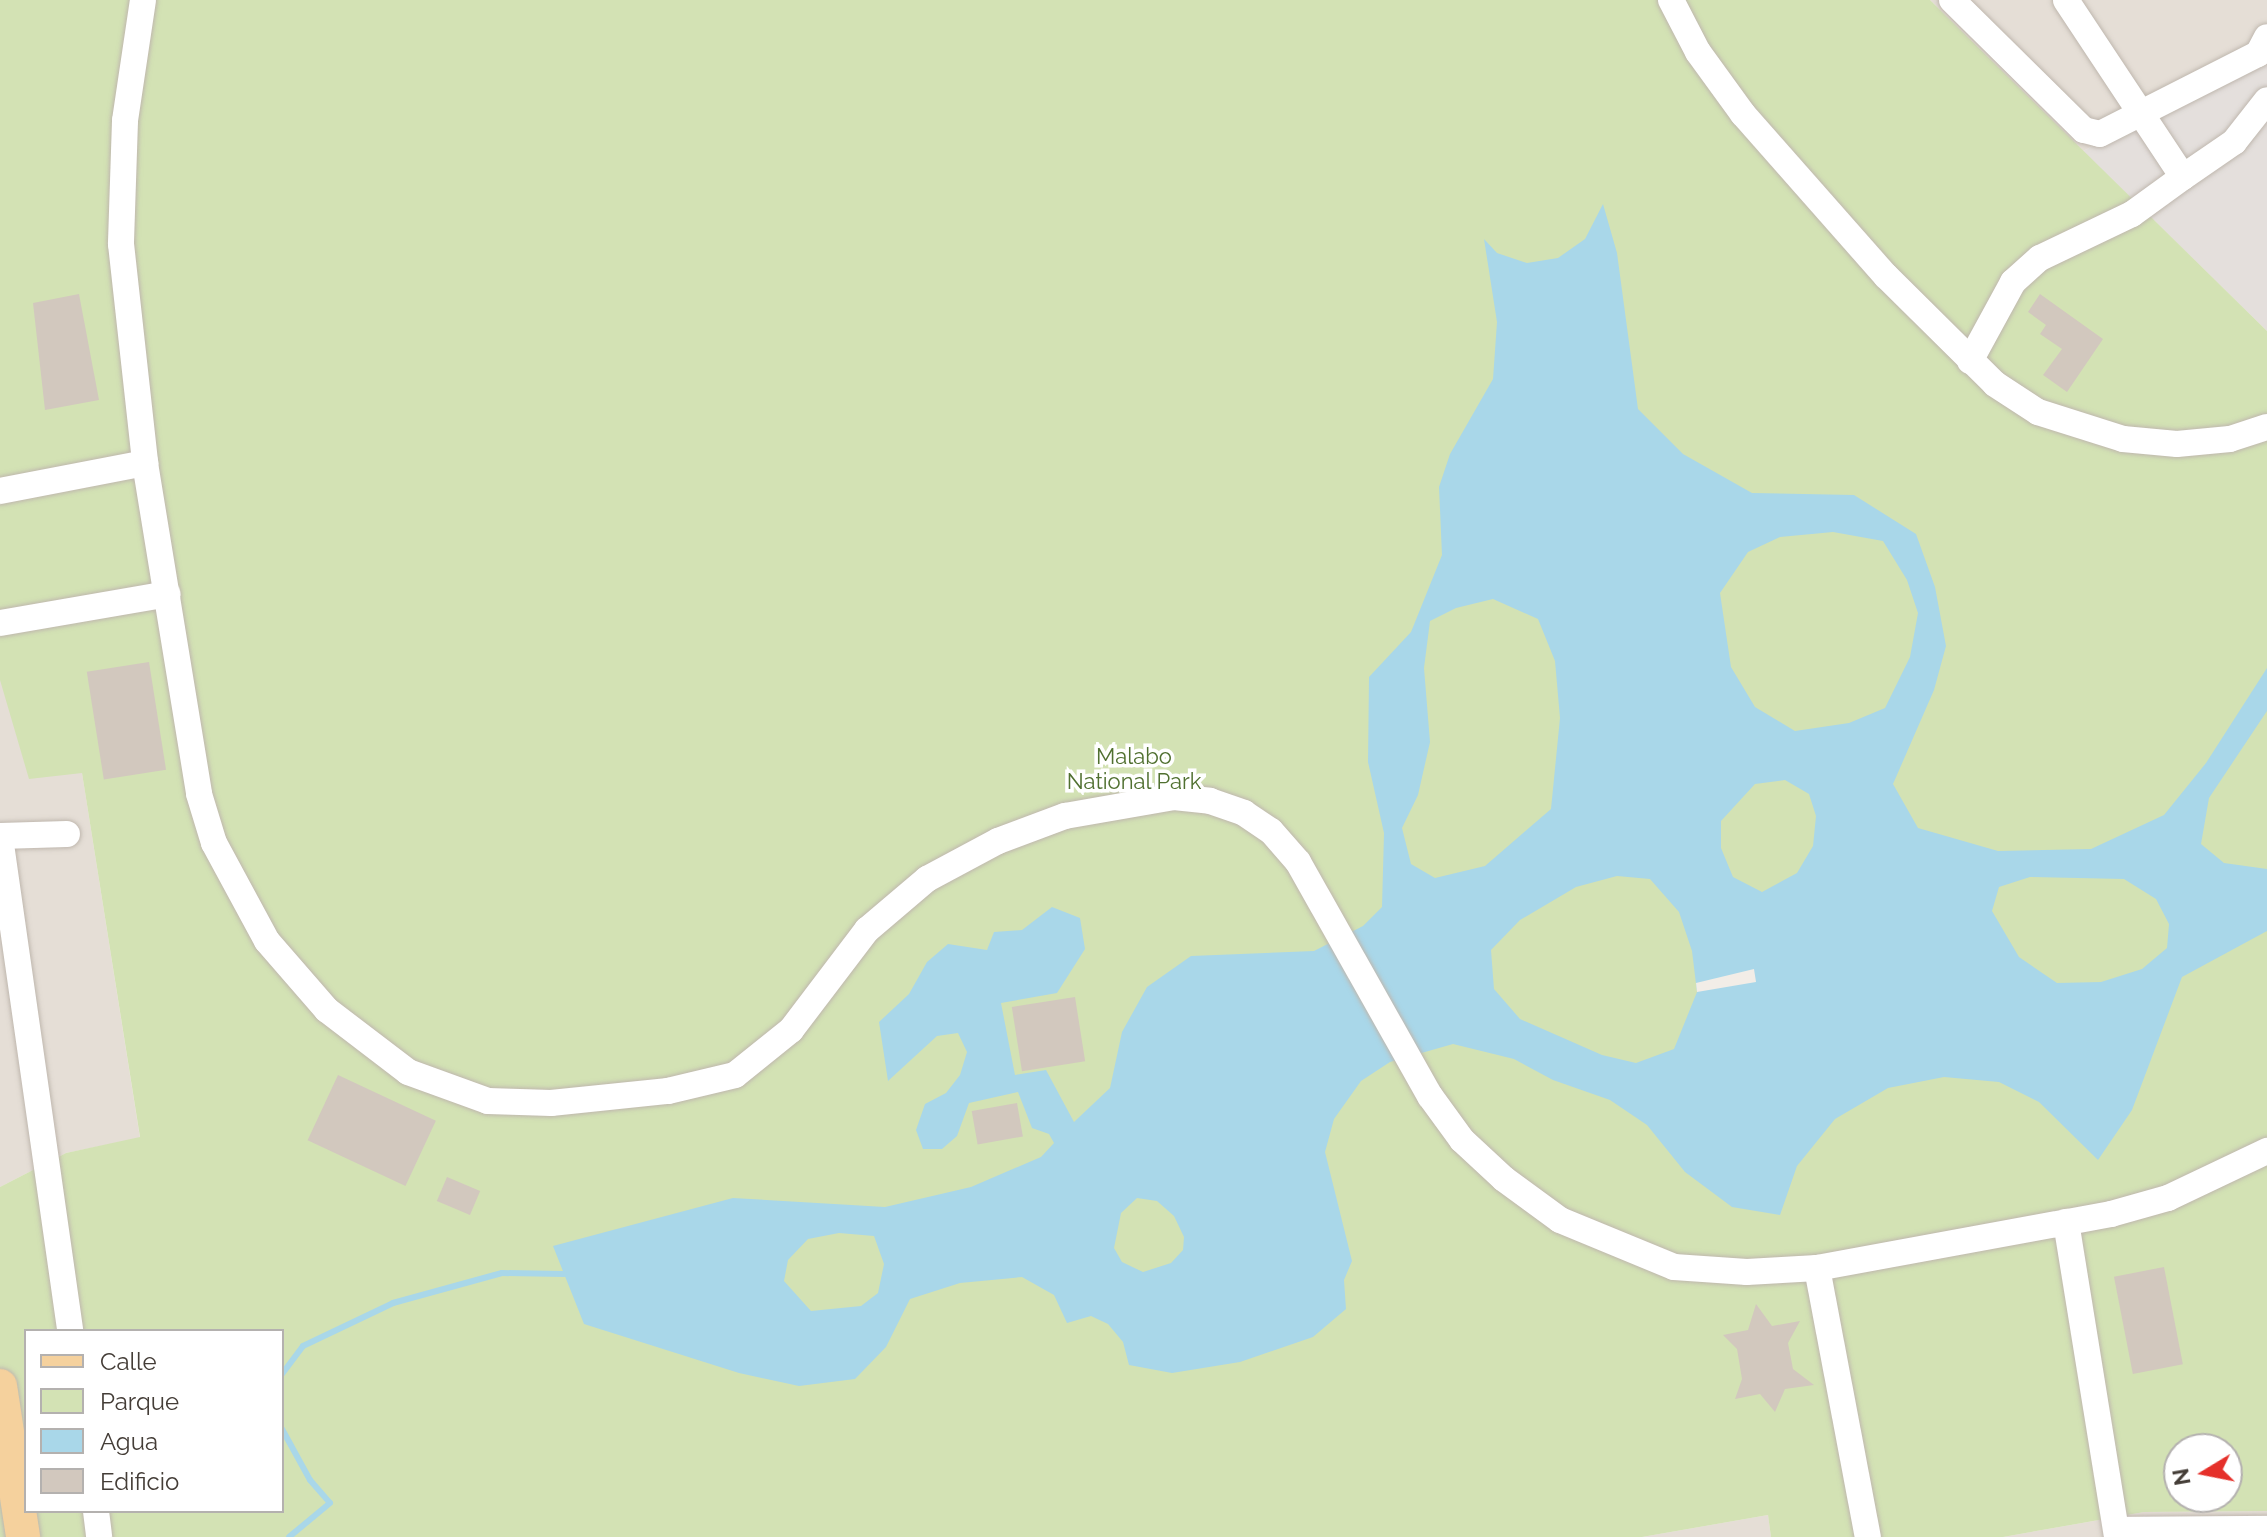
<!DOCTYPE html>
<html>
<head>
<meta charset="utf-8">
<style>
  body { margin:0 }
  #map { position:relative; width:2267px; height:1537px; overflow:hidden; background:#f2ede7; font-family:Raleway,sans-serif }
  div>[style] { position:absolute }
  .residential>* { inset:0; background:#e5ded6 }
  .industrial>* { inset:0; background:#e4dfdc }
  .green>* { inset:0; background:#d3e2b4 }
  .water>* { inset:0; background:#a9d7e9 }
  .pier>* { inset:0; background:#f2ede7 }
  .stream>* { height:6px; margin:-3px; padding:0 3px; transform-origin:3px; border-radius:3px; background:#a9d7e9 }
  .building>* { inset:0; background:#d2c8be; transform-origin:0 0 }
  .roads { filter:drop-shadow(0 0 2px #bfb7ae) drop-shadow(0 0 2px #bfb7ae) }
  .minor>* { height:26px; margin:-13px; padding:0 13px; transform-origin:13px; border-radius:13px; background:#fff }
  .major>* { height:34px; margin:-17px; padding:0 17px; transform-origin:17px; border-radius:17px; background:#f5d19d }
  span { translate:-50% -50%; white-space:nowrap; text-align:center; line-height:1.15; -webkit-text-stroke:7px #fff; paint-order:stroke }
  .park-label { font-size:22px; color:#507030 }
  .legend { position:absolute; left:24px; top:1329px; width:260px; height:184px; box-sizing:border-box; background:#fff; border:2px solid #b4b1af; margin:0; padding:10px 14px; list-style:none; font-size:24px; color:#443d37 }
  .legend li { display:flex; align-items:center; gap:16px; height:40px }
  .legend b { width:40px; border:2px solid #b4b1af }
  .north { position:absolute; left:2163px; top:1433px; width:80px; height:80px; box-sizing:border-box; background:#fff; border:2px solid #b4b1af; border-radius:50%; rotate:260deg; font-size:22px; font-weight:700; line-height:32px; text-align:center; color:#443d37 }
  .north::after { content:''; display:block; margin:auto; width:28px; height:36px; background:#e5302a; clip-path:polygon(50% 0,100% 100%,50% 72%,0 100%) }
</style>
</head>
<body>
<div id="map">
  <div class="residential">
    <div style="clip-path:polygon(1930px 0,2267px 0,2267px 56px,2083px 151px)"></div>
    <div style="clip-path:polygon(0 664px,82px 773px,140px 1138px,66px 1153px,0 1187px)"></div>
    <div style="clip-path:polygon(2267px 1511px,2267px 1537px,2003px 1537px,2144px 1512px)"></div>
    <div style="clip-path:polygon(1768px 1515px,1771px 1537px,1642px 1537px)"></div>
  </div>
  <div class="industrial">
    <div style="clip-path:polygon(2267px 56px,2267px 331px,2083px 151px)"></div>
  </div>
  <div class="green">
    <div style="clip-path:polygon(evenodd,0 0,1930px 0,2267px 331px,2267px 1511px,2144px 1512px,2003px 1537px,1771px 1537px,1768px 1515px,1642px 1537px,0 1537px,0 1187px,66px 1153px,140px 1137px,82px 773px,29px 779px,0 680px,0 0,26px 1331px,282px 1331px,282px 1511px,26px 1511px,26px 1331px,0 0,2179px 1449px,2227px 1449px,2227px 1497px,2179px 1497px,2179px 1449px)"></div>
  </div>
  <div class="water">
    <div style="clip-path:polygon(evenodd,1603px 204px,1617px 253px,1638px 409px,1683px 454px,1752px 493px,1854px 495px,1916px 534px,1935px 587px,1946px 646px,1934px 690px,1893px 784px,1918px 828px,1998px 851px,2091px 849px,2164px 815px,2206px 763px,2267px 668px,2267px 711px,2209px 798px,2201px 844px,2224px 863px,2267px 869px,2267px 931px,2182px 977px,2132px 1110px,2098px 1160px,2039px 1102px,1999px 1082px,1944px 1077px,1888px 1088px,1835px 1119px,1797px 1166px,1780px 1215px,1732px 1207px,1685px 1172px,1647px 1125px,1610px 1100px,1553px 1080px,1514px 1059px,1453px 1044px,1390px 1062px,1361px 1081px,1334px 1119px,1325px 1152px,1352px 1261px,1344px 1280px,1346px 1309px,1313px 1337px,1240px 1362px,1172px 1373px,1129px 1365px,1123px 1342px,1108px 1324px,1091px 1316px,1067px 1323px,1054px 1295px,1022px 1277px,960px 1283px,910px 1299px,886px 1347px,855px 1379px,799px 1386px,739px 1373px,584px 1324px,553px 1246px,733px 1198px,885px 1207px,971px 1187px,1041px 1157px,1054px 1143px,1049px 1134px,1032px 1128px,1018px 1092px,969px 1103px,957px 1136px,942px 1149px,923px 1149px,916px 1130px,925px 1104px,946px 1093px,960px 1075px,967px 1052px,958px 1033px,937px 1036px,888px 1081px,879px 1022px,909px 994px,927px 962px,948px 944px,987px 950px,994px 932px,1022px 930px,1052px 907px,1080px 918px,1085px 949px,1057px 993px,1001px 1003px,1015px 1075px,1046px 1070px,1074px 1122px,1110px 1088px,1122px 1032px,1147px 987px,1191px 956px,1314px 951px,1363px 926px,1382px 907px,1384px 833px,1368px 762px,1369px 677px,1411px 632px,1442px 555px,1439px 487px,1450px 454px,1493px 379px,1497px 322px,1484px 239px,1497px 253px,1527px 263px,1558px 258px,1585px 239px,1603px 204px,1833px 532px,1883px 541px,1907px 580px,1918px 613px,1910px 657px,1885px 708px,1849px 723px,1795px 731px,1755px 707px,1731px 667px,1720px 593px,1748px 552px,1780px 537px,1833px 532px,1603px 204px,1493px 599px,1538px 619px,1555px 661px,1560px 718px,1551px 809px,1485px 866px,1435px 878px,1411px 864px,1402px 828px,1418px 795px,1430px 742px,1424px 668px,1430px 621px,1456px 608px,1493px 599px,1603px 204px,1785px 780px,1809px 794px,1816px 816px,1813px 846px,1797px 873px,1762px 892px,1733px 877px,1721px 848px,1721px 821px,1755px 784px,1785px 780px,1603px 204px,1617px 876px,1650px 879px,1679px 912px,1692px 951px,1697px 992px,1674px 1049px,1636px 1063px,1602px 1055px,1520px 1019px,1494px 989px,1491px 950px,1520px 920px,1576px 887px,1617px 876px,1603px 204px,2030px 877px,2124px 879px,2156px 899px,2169px 924px,2167px 948px,2142px 969px,2101px 982px,2057px 983px,2019px 957px,1992px 911px,1999px 887px,2030px 877px,1603px 204px,1137px 1198px,1157px 1201px,1174px 1216px,1184px 1237px,1183px 1250px,1171px 1263px,1143px 1272px,1122px 1262px,1114px 1248px,1121px 1213px,1137px 1198px,1603px 204px,839px 1233px,874px 1236px,884px 1264px,878px 1293px,861px 1306px,811px 1311px,784px 1281px,788px 1260px,808px 1239px,839px 1233px)"></div>
  </div>
  <div class="pier">
    <div style="clip-path:polygon(1754px 969px,1756px 982px,1697px 992px,1696px 983px)"></div>
  </div>
  <div class="stream">
    <div style="left:282px;top:1374px;width:35px;rotate:-53deg"></div>
    <div style="left:303px;top:1346px;width:100px;rotate:-25.5deg"></div>
    <div style="left:393px;top:1303px;width:113px;rotate:-15.4deg"></div>
    <div style="left:502px;top:1273px;width:62px;rotate:0.9deg"></div>
    <div style="left:282px;top:1429px;width:58px;rotate:61.2deg"></div>
    <div style="left:310px;top:1480px;width:30px;rotate:49deg"></div>
    <div style="left:330px;top:1503px;width:53px;rotate:140.3deg"></div>
  </div>
  <div class="building">
    <div style="clip-path:polygon(79px 294px,99px 400px,45px 410px,33px 303px)"></div>
    <div style="clip-path:polygon(2040px 294px,2103px 339px,2067px 392px,2043px 375px,2062px 349px,2040px 334px,2046px 325px,2028px 312px)"></div>
    <div style="left:149px;top:662px;width:109px;height:63px;rotate:81deg"></div>
    <div style="left:1075px;top:997px;width:65px;height:64px;rotate:81deg"></div>
    <div style="left:338px;top:1075px;width:108px;height:72px;rotate:25deg"></div>
    <div style="left:1017px;top:1103px;width:34px;height:46px;rotate:80deg"></div>
    <div style="left:447px;top:1177px;width:36px;height:26px;rotate:23deg"></div>
    <div style="left:2164px;top:1267px;width:99px;height:51px;rotate:79deg"></div>
    <div style="clip-path:polygon(1756px 1304px,1772px 1326px,1800px 1321px,1788px 1343px,1793px 1369px,1814px 1385px,1785px 1389px,1775px 1412px,1760px 1394px,1735px 1399px,1742px 1379px,1737px 1349px,1723px 1335px,1748px 1330px)"></div>
  </div>
  <div class="roads">
    <div class="minor">
      <div style="left:143px;top:0;width:122px;rotate:98.5deg"></div>
      <div style="left:125px;top:121px;width:123px;rotate:91.9deg"></div>
      <div style="left:121px;top:244px;width:220px;rotate:83.7deg"></div>
      <div style="left:145px;top:463px;width:335px;rotate:80.7deg"></div>
      <div style="left:199px;top:794px;width:51px;rotate:73deg"></div>
      <div style="left:214px;top:843px;width:111px;rotate:61.6deg"></div>
      <div style="left:267px;top:941px;width:91px;rotate:49deg"></div>
      <div style="left:327px;top:1010px;width:102px;rotate:37.4deg"></div>
      <div style="left:408px;top:1072px;width:85px;rotate:19.9deg"></div>
      <div style="left:488px;top:1101px;width:63px;rotate:1.8deg"></div>
      <div style="left:551px;top:1103px;width:118px;rotate:-5.9deg"></div>
      <div style="left:668px;top:1091px;width:69px;rotate:-13.4deg"></div>
      <div style="left:735px;top:1075px;width:72px;rotate:-38.8deg"></div>
      <div style="left:791px;top:1030px;width:126px;rotate:-52.8deg"></div>
      <div style="left:867px;top:930px;width:79px;rotate:-40.4deg"></div>
      <div style="left:927px;top:879px;width:81px;rotate:-28.2deg"></div>
      <div style="left:998px;top:841px;width:72px;rotate:-20.5deg"></div>
      <div style="left:1065px;top:816px;width:111px;rotate:-9.9deg"></div>
      <div style="left:1174px;top:797px;width:36px;rotate:6deg"></div>
      <div style="left:1210px;top:801px;width:36px;rotate:19deg"></div>
      <div style="left:1244px;top:813px;width:32px;rotate:34deg"></div>
      <div style="left:1271px;top:831px;width:41px;rotate:48.9deg"></div>
      <div style="left:1298px;top:862px;width:269px;rotate:60.6deg"></div>
      <div style="left:1430px;top:1096px;width:54px;rotate:54deg"></div>
      <div style="left:1462px;top:1140px;width:57px;rotate:42.9deg"></div>
      <div style="left:1504px;top:1179px;width:69px;rotate:36.2deg"></div>
      <div style="left:1560px;top:1220px;width:123px;rotate:22.4deg"></div>
      <div style="left:1674px;top:1267px;width:73px;rotate:3.9deg"></div>
      <div style="left:1747px;top:1272px;width:70px;rotate:-3.3deg"></div>
      <div style="left:1817px;top:1268px;width:299px;rotate:-10.4deg"></div>
      <div style="left:2111px;top:1214px;width:59px;rotate:-15.7deg"></div>
      <div style="left:2168px;top:1198px;width:110px;rotate:-25.4deg"></div>
      <div style="left:1671px;top:0;width:59px;rotate:62.6deg"></div>
      <div style="left:1698px;top:52px;width:77px;rotate:54deg"></div>
      <div style="left:1743px;top:114px;width:216px;rotate:48.6deg"></div>
      <div style="left:1886px;top:276px;width:153px;rotate:44.7deg"></div>
      <div style="left:1995px;top:384px;width:51px;rotate:33.1deg"></div>
      <div style="left:2038px;top:412px;width:89px;rotate:17.6deg"></div>
      <div style="left:2123px;top:439px;width:54px;rotate:5.3deg"></div>
      <div style="left:2177px;top:444px;width:53px;rotate:-5.4deg"></div>
      <div style="left:2230px;top:439px;width:39px;rotate:-18deg"></div>
      <div style="left:1952px;top:0;width:185px;rotate:44.6deg"></div>
      <div style="left:2084px;top:130px;width:16px;rotate:14deg"></div>
      <div style="left:2100px;top:134px;width:177px;rotate:-26.9deg"></div>
      <div style="left:2258px;top:54px;width:19px;rotate:-62deg"></div>
      <div style="left:2183px;top:177px;width:62px;rotate:-34.5deg"></div>
      <div style="left:2234px;top:142px;width:53px;rotate:-51.8deg"></div>
      <div style="left:1970px;top:361px;width:90px;rotate:-61.4deg"></div>
      <div style="left:2013px;top:282px;width:36px;rotate:-42deg"></div>
      <div style="left:2040px;top:258px;width:102px;rotate:-25.6deg"></div>
      <div style="left:2132px;top:214px;width:63px;rotate:-36deg"></div>
      <div style="left:2183px;top:177px;width:212px;rotate:-123.5deg"></div>
      <div style="left:0;top:491px;width:148px;rotate:-10.9deg"></div>
      <div style="left:0;top:623px;width:170px;rotate:-9.8deg"></div>
      <div style="left:0;top:836px;width:67px;rotate:-1.7deg"></div>
      <div style="left:0;top:837px;width:499px;rotate:81.9deg"></div>
      <div style="left:2066px;top:1222px;width:319px;rotate:80.8deg"></div>
      <div style="left:1817px;top:1268px;width:274px;rotate:79.3deg"></div>
      <div style="left:96px;top:1511px;width:26px;rotate:83deg"></div>
      <div style="left:2117px;top:1530px;width:150px;rotate:-0.4deg"></div>
    </div>
    <div class="major">
      <div style="left:0;top:1386px;width:153px;rotate:81.3deg"></div>
    </div>
  </div>
  <div class="park-label">
    <span style="left:1134px;top:769px">Malabo<br>National Park</span>
  </div>
  <ul class="legend">
  <li><b style="height:10px;background:#f5d19d"></b>Calle</li>
  <li><b style="height:22px;background:#d3e2b4"></b>Parque</li>
  <li><b style="height:22px;background:#a9d7e9"></b>Agua</li>
  <li><b style="height:22px;background:#d2c8be"></b>Edificio</li>
  </ul>
  <div class="north">N</div>
</div>
</body>
</html>
